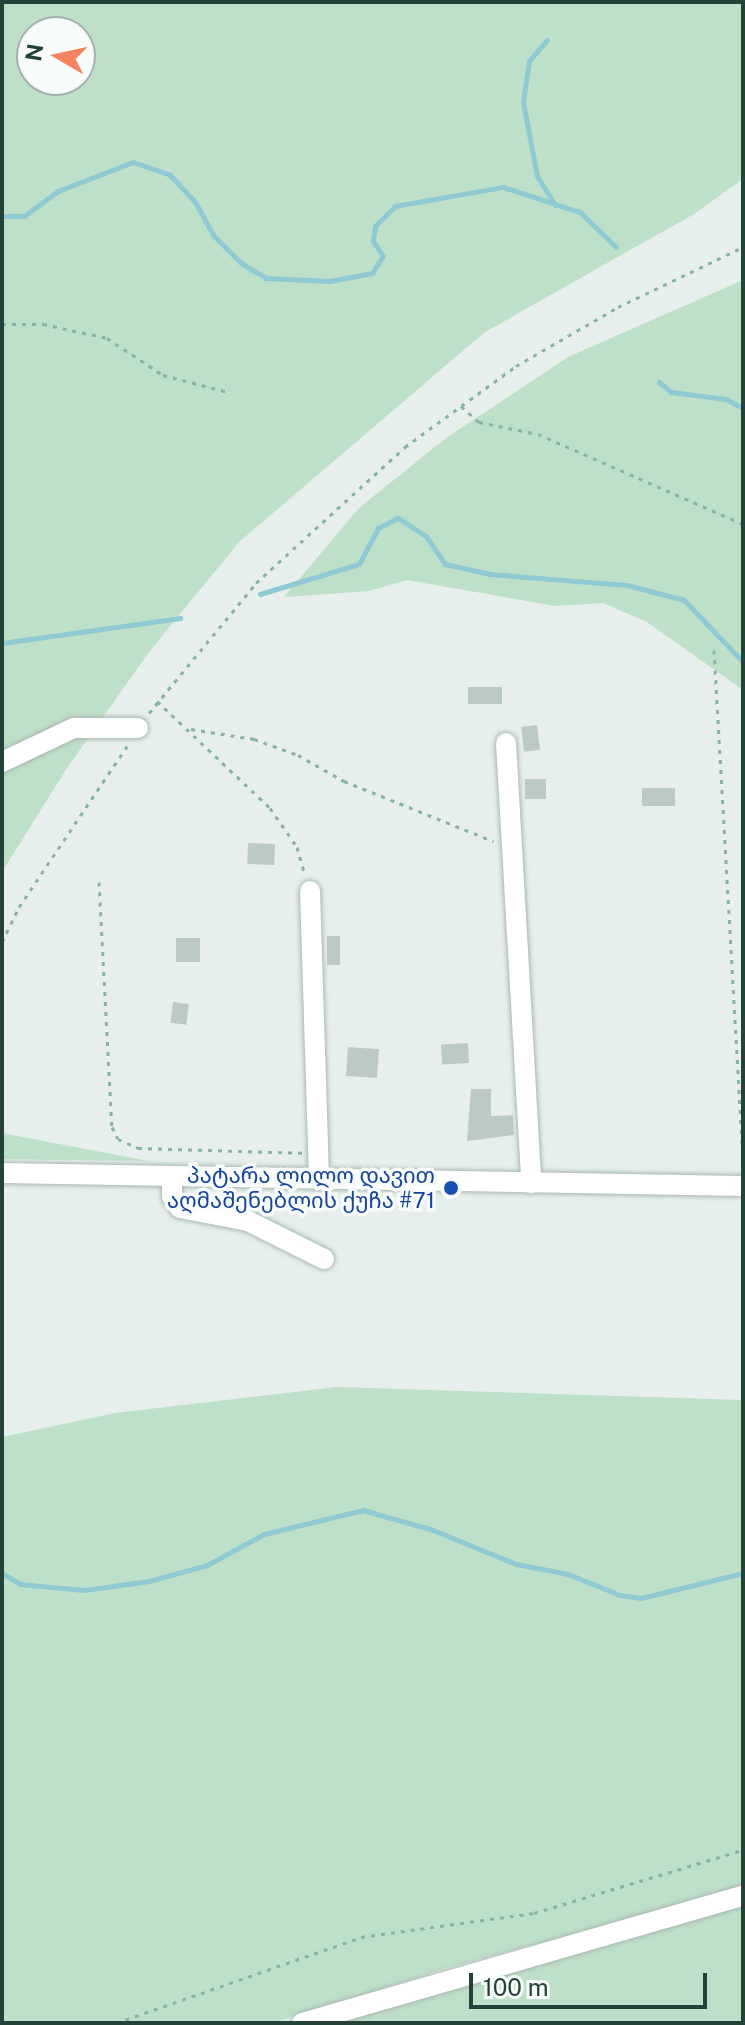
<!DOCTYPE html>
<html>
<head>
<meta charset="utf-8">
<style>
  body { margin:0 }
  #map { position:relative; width:745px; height:2025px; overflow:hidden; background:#e6efeb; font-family:"Public Sans","Noto Sans Georgian",sans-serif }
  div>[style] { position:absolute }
  .green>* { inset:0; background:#bfe0c8 }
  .stream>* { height:5px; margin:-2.5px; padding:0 2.5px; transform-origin:2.5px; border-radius:2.5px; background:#8ec9d4 }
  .building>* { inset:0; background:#bbcac4; transform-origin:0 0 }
  .path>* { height:3px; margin-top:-1.5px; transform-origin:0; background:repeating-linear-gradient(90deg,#86b3a5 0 4px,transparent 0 10px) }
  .roads { filter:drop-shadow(0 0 2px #a8b8b2) drop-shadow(0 0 2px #a8b8b2) }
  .minor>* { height:20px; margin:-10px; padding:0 10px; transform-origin:10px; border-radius:10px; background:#fff }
  .dots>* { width:22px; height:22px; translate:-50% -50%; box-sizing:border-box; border:4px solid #f7fbf9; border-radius:50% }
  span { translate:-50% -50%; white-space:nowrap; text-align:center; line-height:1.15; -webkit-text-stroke:7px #f7fbf9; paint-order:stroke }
  .transit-label { font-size:22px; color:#164399 }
  .right { translate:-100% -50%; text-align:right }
  .frame { position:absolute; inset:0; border:4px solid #24423a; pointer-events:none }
  .north { position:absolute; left:16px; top:16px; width:80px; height:80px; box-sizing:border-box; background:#f7fbf9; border:2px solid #a3b1ad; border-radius:50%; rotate:279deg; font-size:22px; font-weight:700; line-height:32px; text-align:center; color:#24423a }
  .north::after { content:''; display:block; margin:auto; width:28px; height:36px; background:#f4845f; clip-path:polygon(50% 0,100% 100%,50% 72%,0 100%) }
  .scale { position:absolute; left:469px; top:1973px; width:238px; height:36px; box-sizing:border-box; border:4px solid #24423a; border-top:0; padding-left:10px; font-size:24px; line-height:28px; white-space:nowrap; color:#24423a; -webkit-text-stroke:6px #f7fbf9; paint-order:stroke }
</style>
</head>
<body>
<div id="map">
  <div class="green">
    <div style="clip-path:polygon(evenodd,2px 2px,743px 2px,743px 179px,694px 214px,485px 332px,239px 542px,149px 652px,67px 768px,2px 872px,2px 2px,32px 32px,80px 32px,80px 80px,32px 80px,32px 32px)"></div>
    <div style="clip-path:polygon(743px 280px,743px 690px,647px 622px,603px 603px,555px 606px,407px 580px,369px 591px,284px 597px,359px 508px,446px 438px,568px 357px)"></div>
    <div style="clip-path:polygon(2px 1133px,148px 1161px,2px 1159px)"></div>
    <div style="clip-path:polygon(337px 1387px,743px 1400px,743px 1889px,450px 1967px,273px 2023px,2px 2023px,2px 1437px,115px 1413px)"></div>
    <div style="clip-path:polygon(743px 1901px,743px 2023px,324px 2023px)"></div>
  </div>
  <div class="stream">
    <div style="left:547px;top:40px;width:28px;rotate:131deg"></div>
    <div style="left:529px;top:61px;width:41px;rotate:98.3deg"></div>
    <div style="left:523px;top:102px;width:75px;rotate:79.3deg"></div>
    <div style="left:537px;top:176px;width:34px;rotate:58deg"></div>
    <div style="left:2px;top:216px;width:22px"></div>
    <div style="left:24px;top:216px;width:42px;rotate:-36.3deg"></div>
    <div style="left:58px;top:191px;width:80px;rotate:-21.1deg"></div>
    <div style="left:133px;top:162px;width:39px;rotate:19deg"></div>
    <div style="left:170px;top:175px;width:37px;rotate:47deg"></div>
    <div style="left:195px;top:202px;width:38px;rotate:61deg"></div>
    <div style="left:213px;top:235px;width:40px;rotate:45deg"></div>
    <div style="left:241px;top:263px;width:29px;rotate:31deg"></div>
    <div style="left:266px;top:278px;width:64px;rotate:2.7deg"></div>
    <div style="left:330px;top:281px;width:43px;rotate:-10.8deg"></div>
    <div style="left:372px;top:273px;width:20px;rotate:-57deg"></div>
    <div style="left:383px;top:256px;width:18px;rotate:-124deg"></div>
    <div style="left:373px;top:241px;width:15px;rotate:-82deg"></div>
    <div style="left:375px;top:226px;width:28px;rotate:-45deg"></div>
    <div style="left:395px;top:206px;width:110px;rotate:-10deg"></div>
    <div style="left:503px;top:187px;width:81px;rotate:18deg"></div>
    <div style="left:580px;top:212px;width:50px;rotate:44.2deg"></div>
    <div style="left:659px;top:382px;width:16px;rotate:40deg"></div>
    <div style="left:671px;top:392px;width:55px;rotate:7.3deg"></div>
    <div style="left:726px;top:399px;width:19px;rotate:28deg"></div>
    <div style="left:260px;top:594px;width:103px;rotate:-16.9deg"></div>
    <div style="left:359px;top:564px;width:41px;rotate:-62.2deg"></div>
    <div style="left:378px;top:528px;width:22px;rotate:-27deg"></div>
    <div style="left:398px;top:518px;width:33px;rotate:33deg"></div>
    <div style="left:426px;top:536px;width:34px;rotate:56deg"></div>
    <div style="left:445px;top:564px;width:46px;rotate:12.5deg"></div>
    <div style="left:490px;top:574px;width:137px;rotate:4.6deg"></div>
    <div style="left:627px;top:585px;width:59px;rotate:14.7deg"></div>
    <div style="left:684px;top:600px;width:86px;rotate:46.4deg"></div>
    <div style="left:2px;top:643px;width:180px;rotate:-8deg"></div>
    <div style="left:2px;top:1573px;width:21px;rotate:31deg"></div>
    <div style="left:20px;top:1584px;width:64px;rotate:5.4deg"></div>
    <div style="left:84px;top:1590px;width:66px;rotate:-7.9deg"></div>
    <div style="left:149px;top:1581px;width:60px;rotate:-15.4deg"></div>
    <div style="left:207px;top:1565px;width:65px;rotate:-28.5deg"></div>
    <div style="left:264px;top:1534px;width:102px;rotate:-13.6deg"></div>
    <div style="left:363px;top:1510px;width:73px;rotate:15.9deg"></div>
    <div style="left:433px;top:1530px;width:90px;rotate:22.3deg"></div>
    <div style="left:516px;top:1564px;width:53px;rotate:10.9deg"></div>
    <div style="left:568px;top:1574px;width:56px;rotate:22deg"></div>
    <div style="left:620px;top:1595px;width:21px;rotate:8deg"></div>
    <div style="left:641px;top:1598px;width:105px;rotate:-13.8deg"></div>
  </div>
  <div class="building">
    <div style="left:502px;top:687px;width:17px;height:34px;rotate:90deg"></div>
    <div style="left:537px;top:725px;width:25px;height:16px;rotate:83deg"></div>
    <div style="left:525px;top:779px;width:21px;height:20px"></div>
    <div style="left:642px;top:788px;width:33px;height:18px"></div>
    <div style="left:248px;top:843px;width:27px;height:21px;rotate:2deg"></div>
    <div style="left:327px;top:936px;width:13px;height:29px"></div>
    <div style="left:176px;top:938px;width:24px;height:24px"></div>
    <div style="left:173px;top:1002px;width:16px;height:21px;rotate:7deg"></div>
    <div style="left:468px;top:1043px;width:20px;height:27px;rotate:87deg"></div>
    <div style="left:348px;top:1047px;width:31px;height:29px;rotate:4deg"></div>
    <div style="clip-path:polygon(471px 1089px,491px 1089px,491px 1116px,513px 1115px,514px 1135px,467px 1141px)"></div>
  </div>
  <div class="path">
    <div style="left:2px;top:324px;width:41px"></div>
    <div style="left:43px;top:324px;width:66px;rotate:12.3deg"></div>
    <div style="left:107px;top:338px;width:67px;rotate:33.5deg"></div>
    <div style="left:163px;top:375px;width:67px;rotate:14.7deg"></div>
    <div style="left:461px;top:406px;width:24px;rotate:42deg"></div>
    <div style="left:479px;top:422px;width:60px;rotate:11.5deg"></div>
    <div style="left:538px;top:434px;width:224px;rotate:23.7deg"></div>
    <div style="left:714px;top:650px;width:511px;rotate:86.75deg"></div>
    <div style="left:157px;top:701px;width:156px;rotate:43.4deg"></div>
    <div style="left:270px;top:808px;width:47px;rotate:55.3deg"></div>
    <div style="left:297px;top:847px;width:29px;rotate:74deg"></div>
    <div style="left:149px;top:713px;width:168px;rotate:-50.5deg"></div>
    <div style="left:256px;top:583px;width:202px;rotate:-42.4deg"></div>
    <div style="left:405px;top:447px;width:137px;rotate:-36.1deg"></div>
    <div style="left:516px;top:366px;width:118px;rotate:-30deg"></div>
    <div style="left:618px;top:307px;width:139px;rotate:-25.6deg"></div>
    <div style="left:191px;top:729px;width:64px;rotate:9deg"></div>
    <div style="left:254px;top:739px;width:47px;rotate:20deg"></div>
    <div style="left:298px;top:755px;width:53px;rotate:29.5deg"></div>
    <div style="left:344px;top:781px;width:161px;rotate:21.9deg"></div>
    <div style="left:99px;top:882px;width:245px;rotate:87deg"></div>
    <div style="left:112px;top:1127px;width:13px;rotate:63deg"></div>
    <div style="left:118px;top:1139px;width:22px;rotate:24deg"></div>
    <div style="left:138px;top:1148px;width:164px;rotate:1.7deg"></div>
    <div style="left:2px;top:942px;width:39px;rotate:-64deg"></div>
    <div style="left:19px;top:907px;width:194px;rotate:-56.1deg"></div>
    <div style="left:116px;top:2023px;width:260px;rotate:-19.3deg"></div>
    <div style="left:361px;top:1937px;width:175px;rotate:-7.9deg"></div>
    <div style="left:534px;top:1913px;width:218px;rotate:-16.8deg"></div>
  </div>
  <div class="roads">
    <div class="minor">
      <div style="left:506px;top:743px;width:441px;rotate:86.7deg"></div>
      <div style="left:2px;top:762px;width:80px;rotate:-25.3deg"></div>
      <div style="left:74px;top:728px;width:64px"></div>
      <div style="left:310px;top:891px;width:289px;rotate:88.2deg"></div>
      <div style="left:2px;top:1173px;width:741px;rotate:1.01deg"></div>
      <div style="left:172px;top:1177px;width:19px;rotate:90deg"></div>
      <div style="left:172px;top:1196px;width:14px;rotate:56deg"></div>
      <div style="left:180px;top:1208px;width:69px;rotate:10.8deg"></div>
      <div style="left:248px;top:1221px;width:85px;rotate:26.6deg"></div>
      <div style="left:302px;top:2023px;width:459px;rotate:-16.1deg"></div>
    </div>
  </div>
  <div class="dots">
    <div style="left:451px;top:1188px;background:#1a4fb4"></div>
  </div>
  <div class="transit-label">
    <span class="right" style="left:435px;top:1188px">პატარა ლილო დავით<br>აღმაშენებლის ქუჩა #71</span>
  </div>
  <div class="frame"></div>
  <div class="north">N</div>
  <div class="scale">100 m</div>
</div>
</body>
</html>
